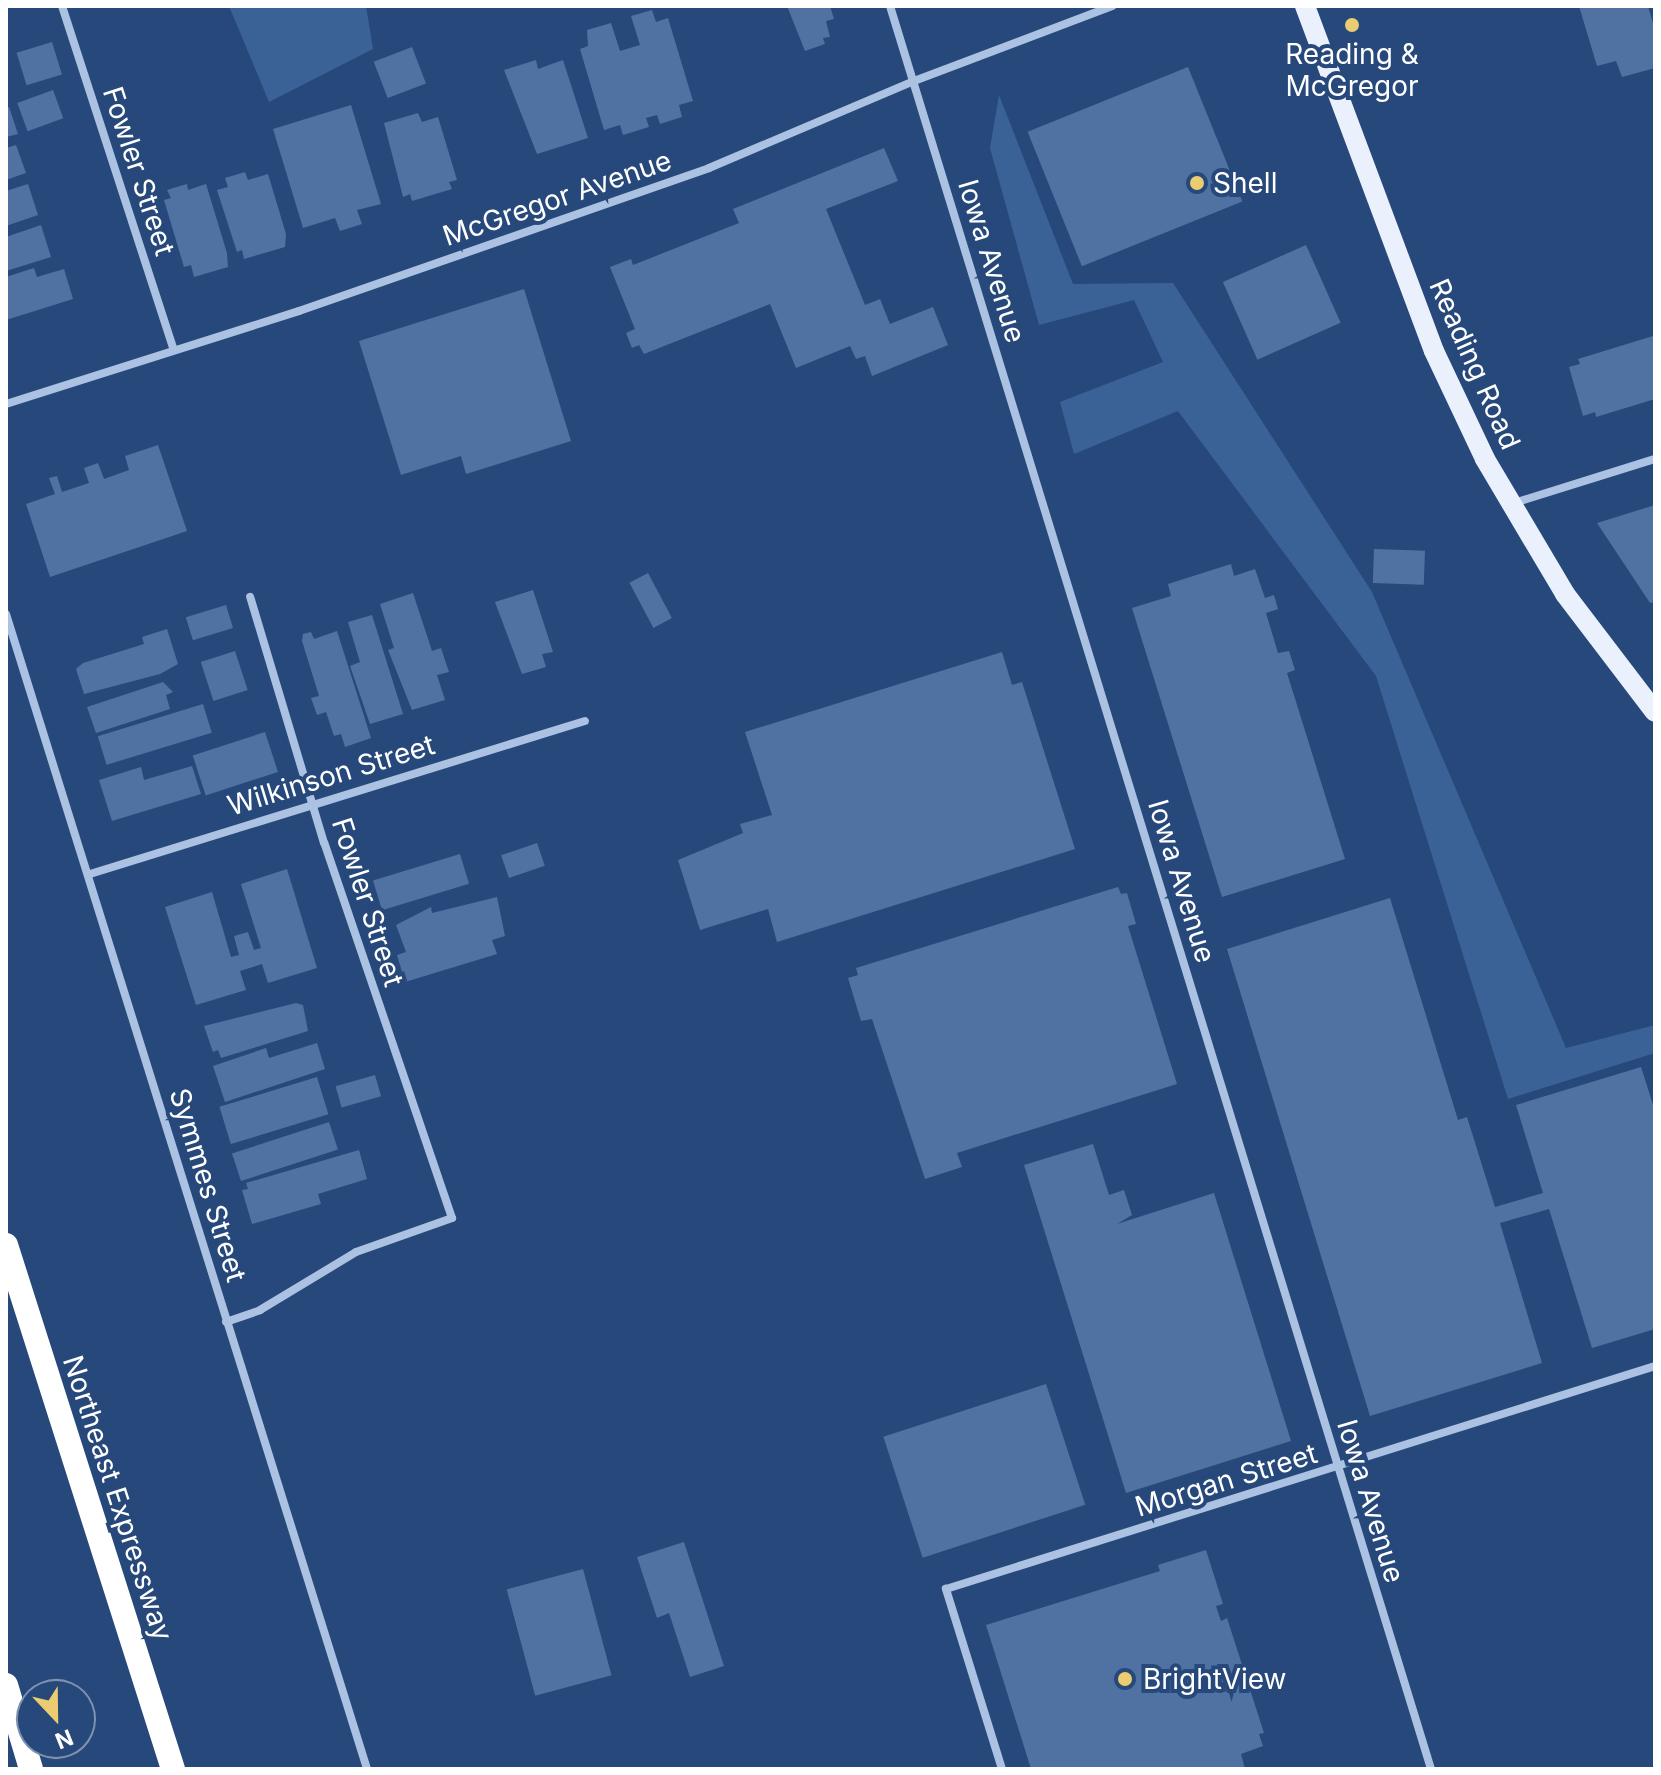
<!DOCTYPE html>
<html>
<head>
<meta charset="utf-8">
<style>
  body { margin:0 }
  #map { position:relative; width:1661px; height:1775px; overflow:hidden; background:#27487a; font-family:Inter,sans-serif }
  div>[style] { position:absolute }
  .green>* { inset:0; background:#3b6297 }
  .building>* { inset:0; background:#5072a3; transform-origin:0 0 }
  .street>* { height:8px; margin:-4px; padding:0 4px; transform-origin:4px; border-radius:4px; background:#abc2e3 }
  .primary>* { height:20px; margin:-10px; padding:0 10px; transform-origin:10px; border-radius:10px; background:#eaf0fc }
  .highway>* { height:24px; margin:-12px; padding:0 12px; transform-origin:12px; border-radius:12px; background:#fff }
  .dots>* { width:22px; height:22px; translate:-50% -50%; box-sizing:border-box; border:4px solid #27487a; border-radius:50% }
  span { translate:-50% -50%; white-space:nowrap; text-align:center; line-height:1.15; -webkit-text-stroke:8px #27487a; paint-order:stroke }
  .poi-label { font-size:28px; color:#fff }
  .left { translate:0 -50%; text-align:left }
  .street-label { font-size:28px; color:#fff }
  .frame { position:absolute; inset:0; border:8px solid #fff; pointer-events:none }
  .north { position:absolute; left:16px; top:1679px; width:80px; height:80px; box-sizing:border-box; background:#27487a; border:2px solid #7d91af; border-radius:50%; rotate:158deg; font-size:22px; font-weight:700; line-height:32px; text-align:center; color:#fff }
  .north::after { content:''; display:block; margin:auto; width:28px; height:36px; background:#ebcc71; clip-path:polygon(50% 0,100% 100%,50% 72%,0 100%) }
</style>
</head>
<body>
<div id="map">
  <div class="green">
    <div style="clip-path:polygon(229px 6px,366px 6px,373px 49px,269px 102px)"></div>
    <div style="clip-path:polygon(999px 95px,1073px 284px,1173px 283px,1372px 592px,1566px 1048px,1655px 1025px,1655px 1053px,1508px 1099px,1376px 676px,1178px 411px,1074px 454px,1060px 402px,1163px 362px,1134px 300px,1039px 325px,990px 148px)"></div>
  </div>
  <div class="building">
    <div style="clip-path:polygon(787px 6px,830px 6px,834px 19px,826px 21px,830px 37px,823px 38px,825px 44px,805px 51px)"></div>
    <div style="clip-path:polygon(1579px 6px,1648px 6px,1655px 30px,1655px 68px,1622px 77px,1616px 61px,1597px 66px)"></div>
    <div style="clip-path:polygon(652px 10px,656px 22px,668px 18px,693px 101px,679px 105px,682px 117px,660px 124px,657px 115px,646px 118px,649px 127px,623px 135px,620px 125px,604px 130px,580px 49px,588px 46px,587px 30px,611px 23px,620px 51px,640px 45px,631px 16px)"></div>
    <div style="left:52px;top:42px;width:34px;height:37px;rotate:73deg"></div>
    <div style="left:412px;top:47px;width:39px;height:41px;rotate:69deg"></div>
    <div style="clip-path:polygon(536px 60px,538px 69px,563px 60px,588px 138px,537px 154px,504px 70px)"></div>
    <div style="left:1188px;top:67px;width:145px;height:173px;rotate:68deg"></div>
    <div style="left:53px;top:90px;width:30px;height:38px;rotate:70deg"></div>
    <div style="clip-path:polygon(351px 105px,381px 204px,357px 210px,362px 224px,340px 231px,335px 218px,303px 228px,273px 129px)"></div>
    <div style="clip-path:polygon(9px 107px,18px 134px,6px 137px,6px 108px)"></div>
    <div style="clip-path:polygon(418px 113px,422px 122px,438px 117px,457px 180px,449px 182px,452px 189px,412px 201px,410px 194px,403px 197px,384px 123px)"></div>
    <div style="clip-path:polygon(16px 145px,26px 173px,6px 180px,6px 148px)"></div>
    <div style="clip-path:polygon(884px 148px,898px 181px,826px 209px,865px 305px,880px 299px,890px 324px,933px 307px,948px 345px,872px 376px,865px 356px,856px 359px,850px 346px,796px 368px,770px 304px,644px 354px,639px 345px,632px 348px,626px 333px,635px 329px,610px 267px,631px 259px,633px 265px,739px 223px,733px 209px)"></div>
    <div style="clip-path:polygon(245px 172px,248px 180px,268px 174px,286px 234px,285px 247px,244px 259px,242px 250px,237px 252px,217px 190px,228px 187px,225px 178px)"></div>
    <div style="clip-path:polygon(28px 184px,38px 215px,6px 226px,6px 191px)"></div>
    <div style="clip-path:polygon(187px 184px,188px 190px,206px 184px,227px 253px,228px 267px,194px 277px,191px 265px,184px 267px,164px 200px,171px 198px,167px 190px)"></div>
    <div style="clip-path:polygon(41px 225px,51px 257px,6px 271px,6px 237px)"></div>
    <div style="left:1306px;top:245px;width:85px;height:91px;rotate:66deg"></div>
    <div style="clip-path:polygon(34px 268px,37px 277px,64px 269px,73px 299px,6px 320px,6px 277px)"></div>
    <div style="clip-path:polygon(524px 289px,571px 441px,466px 474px,461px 456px,401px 475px,359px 341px)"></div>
    <div style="clip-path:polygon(1653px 336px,1655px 399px,1596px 417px,1595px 412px,1583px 416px,1569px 367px,1580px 364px,1578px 359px)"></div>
    <div style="clip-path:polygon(158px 445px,187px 531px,50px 577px,26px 504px,55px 494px,49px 478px,57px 476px,62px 492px,89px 483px,84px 468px,98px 463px,104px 479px,129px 470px,125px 456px)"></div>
    <div style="clip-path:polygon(1655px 505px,1655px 602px,1650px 603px,1597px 523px)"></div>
    <div style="left:1374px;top:549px;width:51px;height:34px;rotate:2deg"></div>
    <div style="clip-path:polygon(1231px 564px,1234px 576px,1255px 569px,1265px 598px,1274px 595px,1278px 609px,1266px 613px,1278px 653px,1289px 651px,1295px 670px,1287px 673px,1345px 859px,1222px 897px,1132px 608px,1171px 596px,1168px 584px)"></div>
    <div style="left:648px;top:573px;width:51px;height:21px;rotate:62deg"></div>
    <div style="clip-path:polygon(533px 590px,553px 652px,542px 654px,546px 667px,522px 674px,495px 602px)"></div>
    <div style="clip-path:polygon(413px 593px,432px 651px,441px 648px,449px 672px,437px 675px,445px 700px,412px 710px,388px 650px,394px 648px,380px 604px)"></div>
    <div style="left:226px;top:605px;width:24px;height:42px;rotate:73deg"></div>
    <div style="clip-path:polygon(372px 615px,403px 714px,370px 724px,350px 666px,360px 662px,348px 622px)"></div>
    <div style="clip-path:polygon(167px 629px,178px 664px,160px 674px,84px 694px,76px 669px,83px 663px,144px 644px,142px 637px)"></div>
    <div style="clip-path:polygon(337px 631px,371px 738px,345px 747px,341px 734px,334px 736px,326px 712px,317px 715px,311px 698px,319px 696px,302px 641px,303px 634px,311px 632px,314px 639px)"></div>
    <div style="left:235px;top:651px;width:41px;height:36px;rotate:72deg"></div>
    <div style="clip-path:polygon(1002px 652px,1012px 685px,1022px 682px,1075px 849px,777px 942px,768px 909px,700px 930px,678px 860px,743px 833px,740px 824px,772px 815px,745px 732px)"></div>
    <div style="clip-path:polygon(163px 682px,173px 692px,166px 695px,170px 709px,96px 733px,87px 707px)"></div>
    <div style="left:203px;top:704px;width:30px;height:110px;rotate:73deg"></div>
    <div style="left:265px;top:732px;width:42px;height:76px;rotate:72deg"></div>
    <div style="clip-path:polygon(192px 766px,201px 794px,112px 821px,99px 780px,141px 767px,144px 780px)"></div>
    <div style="left:537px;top:843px;width:24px;height:38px;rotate:71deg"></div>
    <div style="left:460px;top:854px;width:31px;height:91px;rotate:73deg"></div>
    <div style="clip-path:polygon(287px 869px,317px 968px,268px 983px,262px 964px,240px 971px,246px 990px,196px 1005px,165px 907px,212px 892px,231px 957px,239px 955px,234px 936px,248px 932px,254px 950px,261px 948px,241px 884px)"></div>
    <div style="clip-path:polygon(1118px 887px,1121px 894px,1127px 893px,1136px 924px,1128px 926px,1177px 1084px,957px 1153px,962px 1167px,925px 1179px,872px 1019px,861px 1021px,848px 978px,858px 975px,856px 968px)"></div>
    <div style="clip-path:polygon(497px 897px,505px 936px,492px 940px,497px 954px,405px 982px,397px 955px,406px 952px,396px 925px,431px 907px,432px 913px)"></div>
    <div style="clip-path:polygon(1390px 898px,1458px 1120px,1467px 1117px,1495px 1207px,1543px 1193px,1516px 1105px,1641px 1067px,1655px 1111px,1655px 1329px,1592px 1348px,1549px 1209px,1500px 1223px,1542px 1363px,1370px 1416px,1227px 949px)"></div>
    <div style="clip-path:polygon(296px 1003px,303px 1005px,308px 1031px,221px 1058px,218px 1050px,213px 1052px,204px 1026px)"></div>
    <div style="clip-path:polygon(317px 1043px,325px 1069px,225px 1102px,213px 1066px,266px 1048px,269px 1058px)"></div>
    <div style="left:375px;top:1075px;width:22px;height:41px;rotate:74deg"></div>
    <div style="left:317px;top:1077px;width:39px;height:102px;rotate:73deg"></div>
    <div style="left:329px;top:1122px;width:29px;height:102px;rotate:72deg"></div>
    <div style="clip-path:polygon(1093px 1144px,1109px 1195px,1124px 1190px,1132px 1215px,1117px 1224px,1214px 1193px,1291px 1441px,1126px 1493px,1024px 1165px)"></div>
    <div style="clip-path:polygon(359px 1150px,367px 1179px,318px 1194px,321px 1204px,252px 1224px,242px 1190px,248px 1189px,246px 1183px)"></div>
    <div style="left:1046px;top:1384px;width:127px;height:171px;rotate:72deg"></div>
    <div style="clip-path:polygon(684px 1542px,724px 1666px,690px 1677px,669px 1613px,657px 1618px,637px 1557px)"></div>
    <div style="clip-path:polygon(1206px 1550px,1223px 1604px,1216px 1606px,1221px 1621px,1227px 1618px,1264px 1733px,1259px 1734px,1263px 1746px,1241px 1754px,1245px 1769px,1031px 1769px,986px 1625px,1160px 1571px,1158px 1565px)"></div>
    <div style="left:583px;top:1569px;width:110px;height:79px;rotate:75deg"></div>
  </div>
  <div class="street">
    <div style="left:62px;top:6px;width:362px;rotate:72deg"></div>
    <div style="left:890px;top:6px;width:1844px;rotate:72.94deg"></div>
    <div style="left:6px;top:404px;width:307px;rotate:-17.6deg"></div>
    <div style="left:299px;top:311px;width:434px;rotate:-19.2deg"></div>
    <div style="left:709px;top:168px;width:223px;rotate:-23deg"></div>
    <div style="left:914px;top:81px;width:212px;rotate:-20.7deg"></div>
    <div style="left:1511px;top:504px;width:151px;rotate:-17.4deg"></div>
    <div style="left:6px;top:614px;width:1210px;rotate:72.64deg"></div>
    <div style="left:90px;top:874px;width:518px;rotate:-17.18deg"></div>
    <div style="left:226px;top:1322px;width:36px;rotate:-19deg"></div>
    <div style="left:260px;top:1310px;width:112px;rotate:-31.1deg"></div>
    <div style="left:356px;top:1252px;width:102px;rotate:-19.5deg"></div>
    <div style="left:452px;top:1218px;width:396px;rotate:-108.8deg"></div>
    <div style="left:324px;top:843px;width:257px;rotate:-106.7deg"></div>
    <div style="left:1002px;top:1769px;width:189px;rotate:-107.3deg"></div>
    <div style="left:946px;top:1589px;width:743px;rotate:-17.46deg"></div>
  </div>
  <div class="primary">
    <div style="left:1305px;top:6px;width:368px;rotate:69.5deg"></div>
    <div style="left:1434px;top:351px;width:119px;rotate:64.7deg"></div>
    <div style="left:1485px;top:459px;width:157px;rotate:59.3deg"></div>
    <div style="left:1565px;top:594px;width:148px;rotate:52.7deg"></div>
  </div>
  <div class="highway">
    <div style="left:6px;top:1245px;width:550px;rotate:72.32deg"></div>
    <div style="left:6px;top:1685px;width:88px;rotate:73.4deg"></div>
  </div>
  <div class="dots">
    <div style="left:1352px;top:25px;background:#ebcc71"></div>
    <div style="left:1197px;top:183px;background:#ebcc71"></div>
    <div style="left:1125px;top:1679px;background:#ebcc71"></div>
  </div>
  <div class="poi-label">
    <span style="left:1352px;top:70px">Reading &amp;<br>McGregor</span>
    <span class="left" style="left:1213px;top:183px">Shell</span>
    <span class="left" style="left:1143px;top:1679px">BrightView</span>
  </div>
  <div class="street-label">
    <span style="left:139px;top:171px;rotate:72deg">Fowler Street</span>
    <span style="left:557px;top:198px;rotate:-19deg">McGregor Avenue</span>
    <span style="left:992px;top:261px;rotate:73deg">Iowa Avenue</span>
    <span style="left:1475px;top:364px;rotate:66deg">Reading Road</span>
    <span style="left:331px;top:775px;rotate:-17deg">Wilkinson Street</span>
    <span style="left:1182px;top:881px;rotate:73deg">Iowa Avenue</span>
    <span style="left:368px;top:902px;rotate:72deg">Fowler Street</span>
    <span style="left:208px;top:1185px;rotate:73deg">Symmes Street</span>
    <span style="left:1226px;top:1480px;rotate:-17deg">Morgan Street</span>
    <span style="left:118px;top:1498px;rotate:72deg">Northeast Expressway</span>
    <span style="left:1371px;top:1501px;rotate:73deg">Iowa Avenue</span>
  </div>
  <div class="frame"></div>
  <div class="north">N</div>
</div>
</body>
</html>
